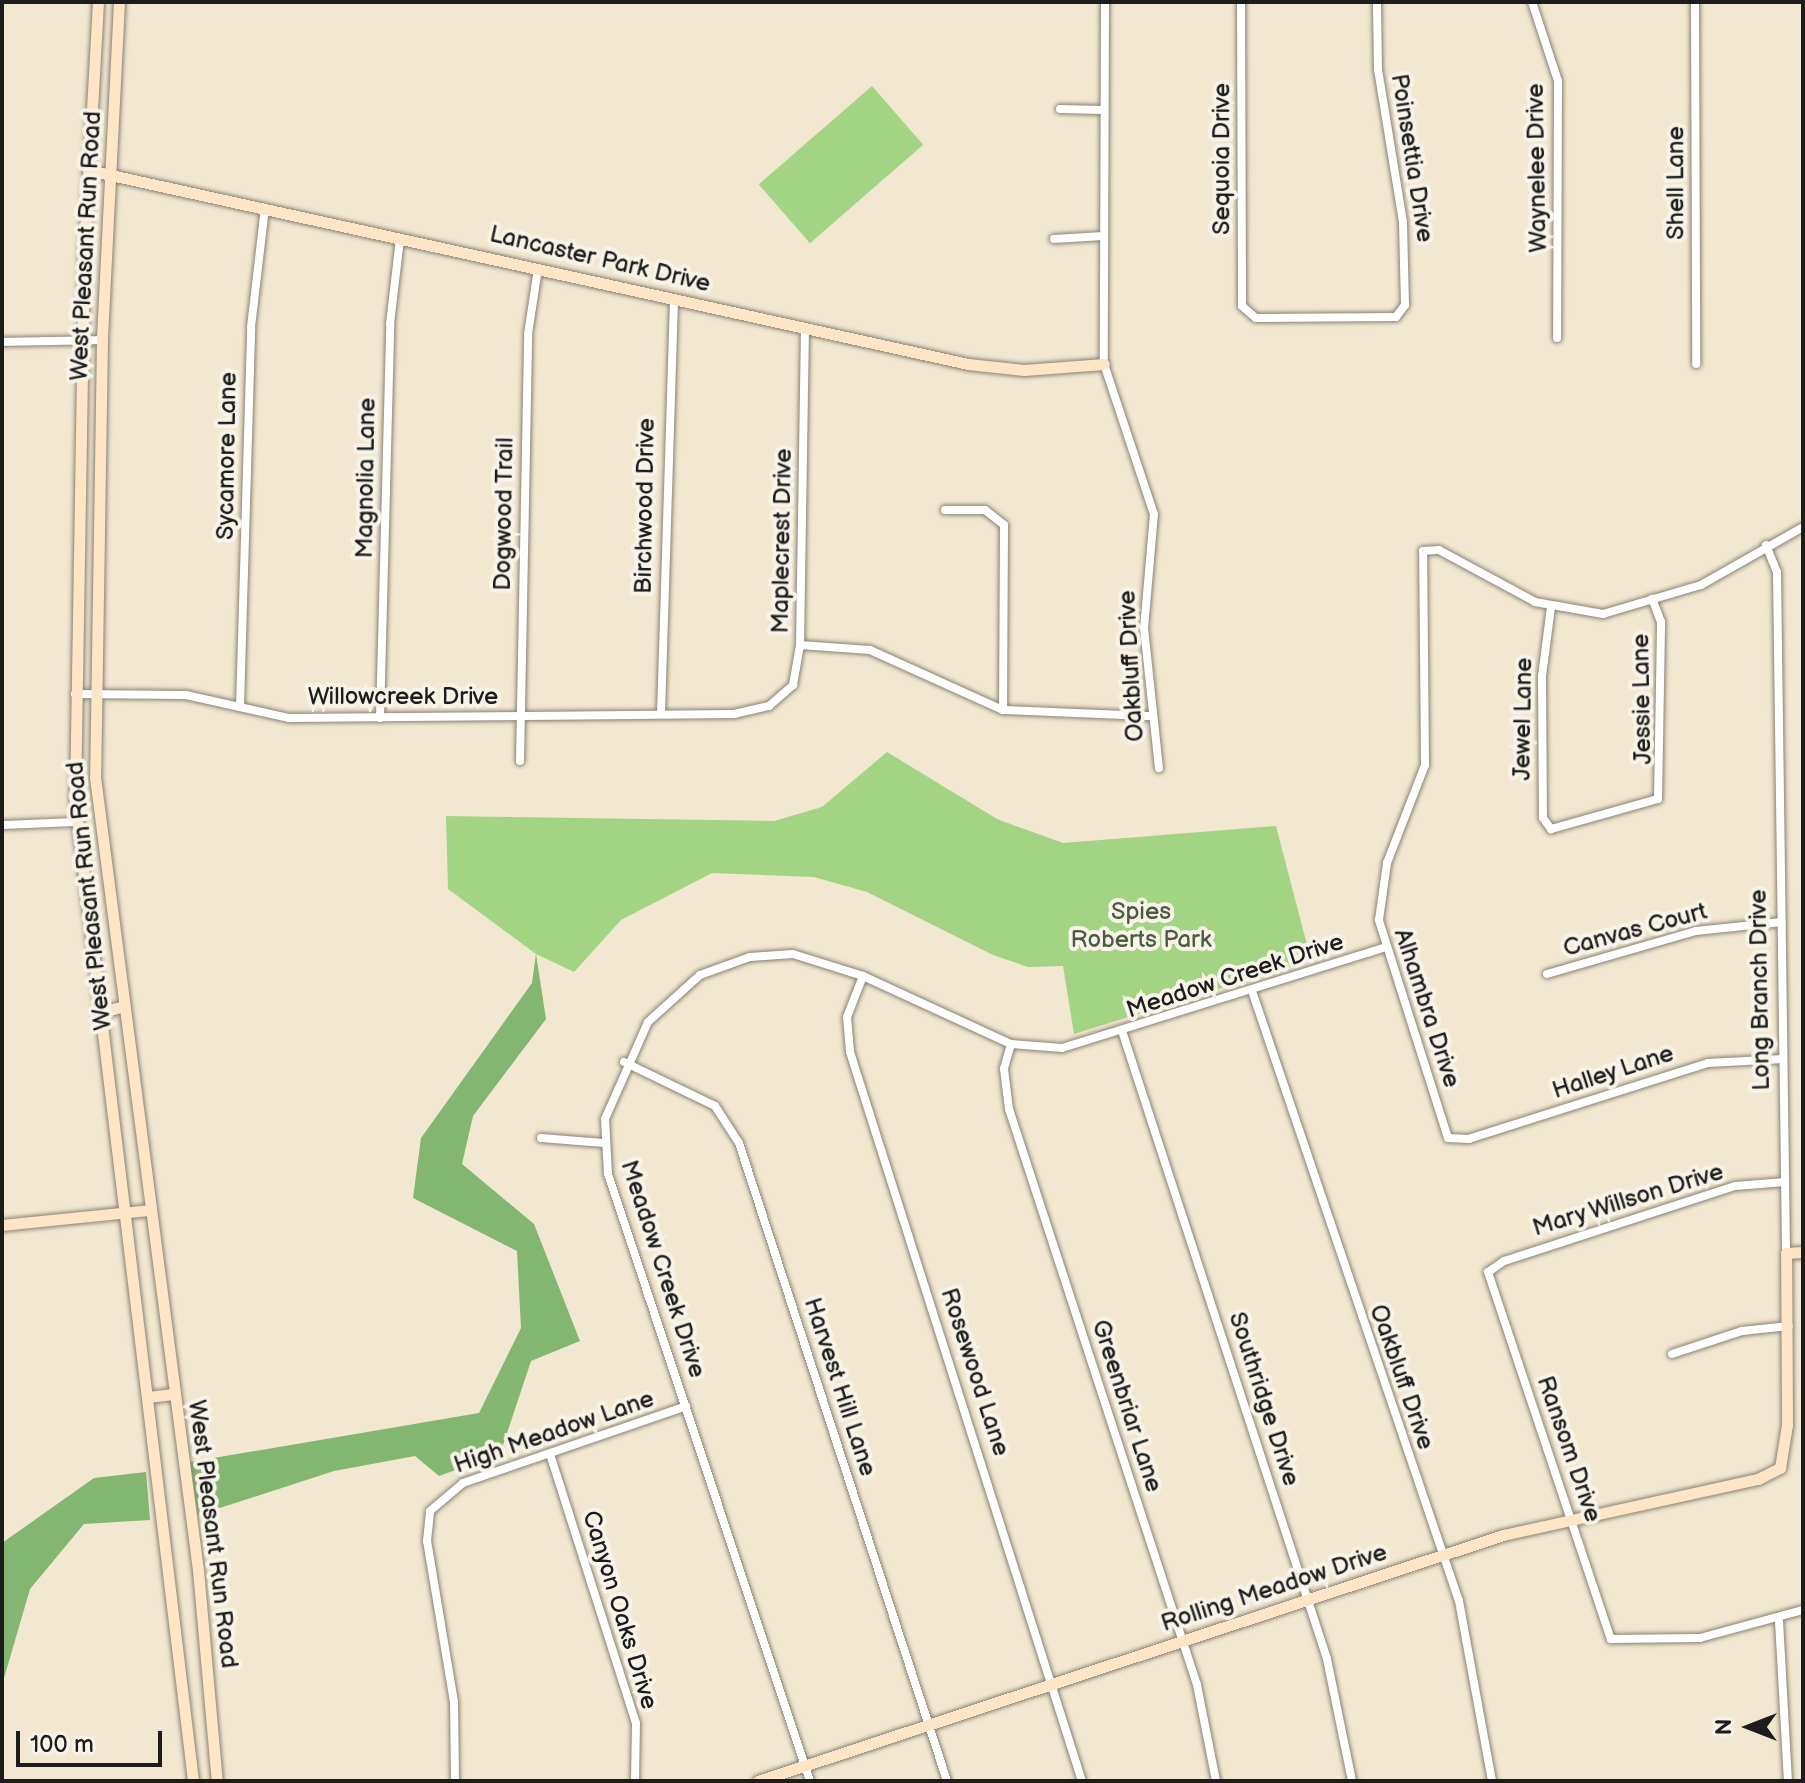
<!DOCTYPE html>
<html>
<head>
<meta charset="utf-8">
<style>
  body { margin:0 }
  #map { position:relative; width:1805px; height:1783px; overflow:hidden; background:#f2e7d0; font-family:"Balsamiq Sans",sans-serif }
  div>[style] { position:absolute }
  .green>* { inset:0; background:#a3d483; transform-origin:0 0 }
  .forest>* { inset:0; background:#82b671 }
  .roads { filter:drop-shadow(0 0 2px #878276) drop-shadow(0 0 2px #878276) }
  .street>* { height:8px; margin:-4px; padding:0 4px; transform-origin:4px; border-radius:4px; background:#fff }
  .secondary>* { height:11px; margin:-5.5px; padding:0 5.5px; transform-origin:5.5px; border-radius:5.5px; background:#fde5c5 }
  span { translate:-50% -50%; white-space:nowrap; text-align:center; line-height:1.15; -webkit-text-stroke:8px #f7f3e8; paint-order:stroke }
  .street-label { font-size:24px; color:#1c1c1c }
  .park-label { font-size:24px; color:#4b5c40 }
  .frame { position:absolute; inset:0; border:4px solid #1c1c1c; pointer-events:none }
  .north { position:absolute; left:1709px; top:1687px; width:80px; height:80px; -webkit-text-stroke:6px #f7f3e8; paint-order:stroke; rotate:270deg; font-size:22px; font-weight:700; line-height:32px; text-align:center; color:#1c1c1c }
  .north::after { content:''; display:block; margin:auto; width:28px; height:36px; background:#1c1c1c; clip-path:polygon(50% 0,100% 100%,50% 72%,0 100%) }
  .scale { position:absolute; left:16px; top:1731px; width:146px; height:36px; box-sizing:border-box; border:4px solid #1c1c1c; border-top:0; padding-left:10px; font-size:24px; line-height:28px; white-space:nowrap; color:#1c1c1c; -webkit-text-stroke:6px #f7f3e8; paint-order:stroke }
</style>
</head>
<body>
<div id="map">
  <div class="green">
    <div style="left:872px;top:86px;width:78px;height:150px;rotate:49deg"></div>
    <div style="clip-path:polygon(887px 752px,997px 819px,1063px 843px,1276px 826px,1311px 960px,1074px 1034px,1063px 966px,1028px 967px,993px 955px,867px 892px,814px 877px,712px 873px,621px 920px,574px 972px,536px 954px,448px 889px,446px 816px,774px 821px,822px 807px)"></div>
  </div>
  <div class="forest">
    <div style="clip-path:polygon(536px 954px,546px 1019px,473px 1116px,462px 1164px,534px 1224px,580px 1341px,531px 1361px,500px 1454px,439px 1476px,415px 1456px,334px 1471px,198px 1515px,190px 1462px,479px 1413px,521px 1328px,517px 1251px,413px 1198px,421px 1138px,532px 983px)"></div>
    <div style="clip-path:polygon(146px 1472px,150px 1520px,84px 1524px,30px 1589px,2px 1685px,2px 1543px,94px 1478px)"></div>
  </div>
  <div class="roads">
    <div class="street">
      <div style="left:1105px;top:2px;width:362px;rotate:90.2deg"></div>
      <div style="left:1104px;top:364px;width:158px;rotate:71.6deg"></div>
      <div style="left:1154px;top:514px;width:114px;rotate:95deg"></div>
      <div style="left:1144px;top:628px;width:141px;rotate:83.9deg"></div>
      <div style="left:1241px;top:2px;width:304px;rotate:89.8deg"></div>
      <div style="left:1242px;top:306px;width:18px;rotate:41deg"></div>
      <div style="left:1256px;top:318px;width:140px;rotate:-0.4deg"></div>
      <div style="left:1396px;top:317px;width:15px;rotate:-53deg"></div>
      <div style="left:1405px;top:305px;width:83px;rotate:-91.4deg"></div>
      <div style="left:1403px;top:222px;width:155px;rotate:-99.3deg"></div>
      <div style="left:1378px;top:69px;width:67px;rotate:-90.9deg"></div>
      <div style="left:1532px;top:2px;width:83px;rotate:71.8deg"></div>
      <div style="left:1558px;top:81px;width:257px;rotate:90.2deg"></div>
      <div style="left:1695px;top:2px;width:362px;rotate:89.8deg"></div>
      <div style="left:1060px;top:109px;width:43px;rotate:1.3deg"></div>
      <div style="left:1054px;top:239px;width:49px;rotate:-3.5deg"></div>
      <div style="left:2px;top:342px;width:100px;rotate:-1.1deg"></div>
      <div style="left:945px;top:510px;width:40px"></div>
      <div style="left:985px;top:510px;width:24px;rotate:38deg"></div>
      <div style="left:1004px;top:525px;width:185px;rotate:90.3deg"></div>
      <div style="left:1766px;top:545px;width:29px;rotate:68deg"></div>
      <div style="left:1777px;top:572px;width:681px;rotate:89.24deg"></div>
      <div style="left:1551px;top:607px;width:70px;rotate:97.4deg"></div>
      <div style="left:1542px;top:676px;width:142px;rotate:89.6deg"></div>
      <div style="left:1543px;top:818px;width:14px;rotate:54deg"></div>
      <div style="left:1551px;top:829px;width:111px;rotate:-15.7deg"></div>
      <div style="left:1658px;top:799px;width:177px;rotate:-89deg"></div>
      <div style="left:1661px;top:622px;width:25px;rotate:-111deg"></div>
      <div style="left:800px;top:645px;width:70px;rotate:4.1deg"></div>
      <div style="left:870px;top:650px;width:146px;rotate:24.3deg"></div>
      <div style="left:1003px;top:710px;width:146px;rotate:2.4deg"></div>
      <div style="left:75px;top:694px;width:111px;rotate:0.5deg"></div>
      <div style="left:186px;top:695px;width:106px;rotate:12.6deg"></div>
      <div style="left:289px;top:718px;width:445px;rotate:-0.5deg"></div>
      <div style="left:734px;top:714px;width:36px;rotate:-13deg"></div>
      <div style="left:769px;top:706px;width:32px;rotate:-41deg"></div>
      <div style="left:793px;top:685px;width:41px;rotate:-80.1deg"></div>
      <div style="left:800px;top:645px;width:318px;rotate:-89.1deg"></div>
      <div style="left:240px;top:706px;width:379px;rotate:-88.3deg"></div>
      <div style="left:251px;top:327px;width:120px;rotate:-83.3deg"></div>
      <div style="left:661px;top:714px;width:415px;rotate:-88.2deg"></div>
      <div style="left:380px;top:718px;width:394px;rotate:-88.5deg"></div>
      <div style="left:390px;top:324px;width:86px;rotate:-83.3deg"></div>
      <div style="left:520px;top:761px;width:427px;rotate:-88.9deg"></div>
      <div style="left:528px;top:334px;width:66px;rotate:-81.3deg"></div>
      <div style="left:2px;top:825px;width:74px;rotate:-2.3deg"></div>
      <div style="left:1547px;top:974px;width:155px;rotate:-16.1deg"></div>
      <div style="left:1696px;top:931px;width:86px;rotate:-6deg"></div>
      <div style="left:863px;top:976px;width:44px;rotate:111.3deg"></div>
      <div style="left:847px;top:1017px;width:35px;rotate:85deg"></div>
      <div style="left:850px;top:1052px;width:765px;rotate:72.35deg"></div>
      <div style="left:1252px;top:991px;width:644px;rotate:71.26deg"></div>
      <div style="left:1459px;top:1601px;width:183px;rotate:79.6deg"></div>
      <div style="left:1123px;top:1034px;width:657px;rotate:71.92deg"></div>
      <div style="left:1327px;top:1659px;width:125px;rotate:78.4deg"></div>
      <div style="left:1011px;top:1044px;width:26px;rotate:106deg"></div>
      <div style="left:1004px;top:1069px;width:40px;rotate:82.9deg"></div>
      <div style="left:1009px;top:1109px;width:606px;rotate:71.92deg"></div>
      <div style="left:1197px;top:1685px;width:98px;rotate:78.8deg"></div>
      <div style="left:1783px;top:1059px;width:75px;rotate:176.9deg"></div>
      <div style="left:1708px;top:1063px;width:251px;rotate:162.4deg"></div>
      <div style="left:1469px;top:1139px;width:21px;rotate:-177deg"></div>
      <div style="left:1448px;top:1138px;width:229px;rotate:-107.6deg"></div>
      <div style="left:1379px;top:920px;width:58px;rotate:-82deg"></div>
      <div style="left:1387px;top:863px;width:105px;rotate:-68.8deg"></div>
      <div style="left:1425px;top:765px;width:214px;rotate:-90.5deg"></div>
      <div style="left:1423px;top:551px;width:16px;rotate:-4deg"></div>
      <div style="left:1439px;top:550px;width:109px;rotate:28.4deg"></div>
      <div style="left:1535px;top:602px;width:69px;rotate:10deg"></div>
      <div style="left:1603px;top:614px;width:102px;rotate:-16.5deg"></div>
      <div style="left:1701px;top:585px;width:117px;rotate:-29.6deg"></div>
      <div style="left:624px;top:1062px;width:101px;rotate:25.8deg"></div>
      <div style="left:715px;top:1106px;width:44px;rotate:57deg"></div>
      <div style="left:739px;top:1143px;width:671px;rotate:71.94deg"></div>
      <div style="left:541px;top:1138px;width:63px;rotate:4.5deg"></div>
      <div style="left:1785px;top:1182px;width:50px;rotate:175.4deg"></div>
      <div style="left:1735px;top:1186px;width:243px;rotate:162deg"></div>
      <div style="left:1504px;top:1261px;width:19px;rotate:145deg"></div>
      <div style="left:1488px;top:1272px;width:387px;rotate:71.5deg"></div>
      <div style="left:1611px;top:1639px;width:89px;rotate:-0.6deg"></div>
      <div style="left:1700px;top:1638px;width:107px;rotate:-15.2deg"></div>
      <div style="left:1672px;top:1354px;width:74px;rotate:-18.2deg"></div>
      <div style="left:1742px;top:1331px;width:47px;rotate:-6.1deg"></div>
      <div style="left:550px;top:1454px;width:282px;rotate:72.3deg"></div>
      <div style="left:636px;top:1723px;width:58px;rotate:91deg"></div>
      <div style="left:1779px;top:1621px;width:160px;rotate:86.8deg"></div>
      <div style="left:455px;top:1781px;width:79px;rotate:-90.7deg"></div>
      <div style="left:454px;top:1702px;width:163px;rotate:-99.5deg"></div>
      <div style="left:427px;top:1541px;width:30px;rotate:-84deg"></div>
      <div style="left:430px;top:1511px;width:43px;rotate:-40.3deg"></div>
      <div style="left:463px;top:1483px;width:236px;rotate:-19deg"></div>
      <div style="left:810px;top:1781px;width:640px;rotate:-108.41deg"></div>
      <div style="left:608px;top:1174px;width:55px;rotate:-93.1deg"></div>
      <div style="left:605px;top:1119px;width:106px;rotate:-66.1deg"></div>
      <div style="left:648px;top:1022px;width:70px;rotate:-42.1deg"></div>
      <div style="left:700px;top:975px;width:53px;rotate:-19.8deg"></div>
      <div style="left:750px;top:957px;width:43px;rotate:-4deg"></div>
      <div style="left:793px;top:954px;width:73px;rotate:17.4deg"></div>
      <div style="left:863px;top:976px;width:163px;rotate:24.7deg"></div>
      <div style="left:1011px;top:1044px;width:51px;rotate:4.5deg"></div>
      <div style="left:1062px;top:1048px;width:337px;rotate:-17.3deg"></div>
    </div>
    <div class="secondary">
      <div style="left:98px;top:2px;width:250px;rotate:93.2deg"></div>
      <div style="left:84px;top:252px;width:549px;rotate:90.94deg"></div>
      <div style="left:75px;top:801px;width:987px;rotate:83.13deg"></div>
      <div style="left:119px;top:2px;width:338px;rotate:92.9deg"></div>
      <div style="left:102px;top:340px;width:437px;rotate:90.9deg"></div>
      <div style="left:95px;top:777px;width:800px;rotate:82.6deg"></div>
      <div style="left:198px;top:1570px;width:212px;rotate:84.9deg"></div>
      <div style="left:88px;top:170px;width:901px;rotate:12.43deg"></div>
      <div style="left:968px;top:364px;width:56px;rotate:6.1deg"></div>
      <div style="left:1024px;top:370px;width:80px;rotate:-4.3deg"></div>
      <div style="left:98px;top:1012px;width:25px;rotate:-12deg"></div>
      <div style="left:2px;top:1225px;width:149px;rotate:-5.8deg"></div>
      <div style="left:148px;top:1397px;width:25px;rotate:-7deg"></div>
      <div style="left:758px;top:1781px;width:785px;rotate:-18.27deg"></div>
      <div style="left:1503px;top:1535px;width:261px;rotate:-12.4deg"></div>
      <div style="left:1758px;top:1479px;width:25px;rotate:-27deg"></div>
      <div style="left:1780px;top:1468px;width:44px;rotate:-80.8deg"></div>
      <div style="left:1787px;top:1425px;width:172px;rotate:-90.3deg"></div>
      <div style="left:1786px;top:1253px;width:17px;rotate:-3deg"></div>
    </div>
  </div>
  <div class="street-label">
    <span style="left:1412px;top:158px;rotate:81deg">Poinsettia Drive</span>
    <span style="left:1222px;top:159px;rotate:-90deg">Sequoia Drive</span>
    <span style="left:1537px;top:168px;rotate:-91deg">Waynelee Drive</span>
    <span style="left:1676px;top:183px;rotate:-90deg">Shell Lane</span>
    <span style="left:86px;top:246px;rotate:-87deg">West Pleasant Run Road</span>
    <span style="left:600px;top:259px;rotate:13deg">Lancaster Park Drive</span>
    <span style="left:227px;top:456px;rotate:-89deg">Sycamore Lane</span>
    <span style="left:366px;top:478px;rotate:-89deg">Magnolia Lane</span>
    <span style="left:645px;top:506px;rotate:-89deg">Birchwood Drive</span>
    <span style="left:504px;top:514px;rotate:-89deg">Dogwood Trail</span>
    <span style="left:782px;top:541px;rotate:-89deg">Maplecrest Drive</span>
    <span style="left:1131px;top:666px;rotate:-93deg">Oakbluff Drive</span>
    <span style="left:403px;top:697px">Willowcreek Drive</span>
    <span style="left:1642px;top:699px;rotate:-91deg">Jessie Lane</span>
    <span style="left:1523px;top:719px;rotate:-89deg">Jewel Lane</span>
    <span style="left:89px;top:896px;rotate:-96deg">West Pleasant Run Road</span>
    <span style="left:1635px;top:930px;rotate:-15deg">Canvas Court</span>
    <span style="left:1235px;top:976px;rotate:-18deg">Meadow Creek Drive</span>
    <span style="left:1760px;top:990px;rotate:-91deg">Long Branch Drive</span>
    <span style="left:1427px;top:1008px;rotate:72deg">Alhambra Drive</span>
    <span style="left:1613px;top:1072px;rotate:-18deg">Halley Lane</span>
    <span style="left:1628px;top:1200px;rotate:-17deg">Mary Willson Drive</span>
    <span style="left:663px;top:1269px;rotate:72deg">Meadow Creek Drive</span>
    <span style="left:975px;top:1372px;rotate:72deg">Rosewood Lane</span>
    <span style="left:1402px;top:1377px;rotate:71deg">Oakbluff Drive</span>
    <span style="left:840px;top:1387px;rotate:72deg">Harvest Hill Lane</span>
    <span style="left:1264px;top:1399px;rotate:72deg">Southridge Drive</span>
    <span style="left:1127px;top:1406px;rotate:72deg">Greenbriar Lane</span>
    <span style="left:554px;top:1432px;rotate:-19deg">High Meadow Lane</span>
    <span style="left:1569px;top:1449px;rotate:71deg">Ransom Drive</span>
    <span style="left:213px;top:1534px;rotate:83deg">West Pleasant Run Road</span>
    <span style="left:1274px;top:1588px;rotate:-18deg">Rolling Meadow Drive</span>
    <span style="left:620px;top:1610px;rotate:73deg">Canyon Oaks Drive</span>
  </div>
  <div class="park-label">
    <span style="left:1141px;top:926px">Spies<br>Roberts Park</span>
  </div>
  <div class="frame"></div>
  <div class="north">N</div>
  <div class="scale">100 m</div>
</div>
</body>
</html>
